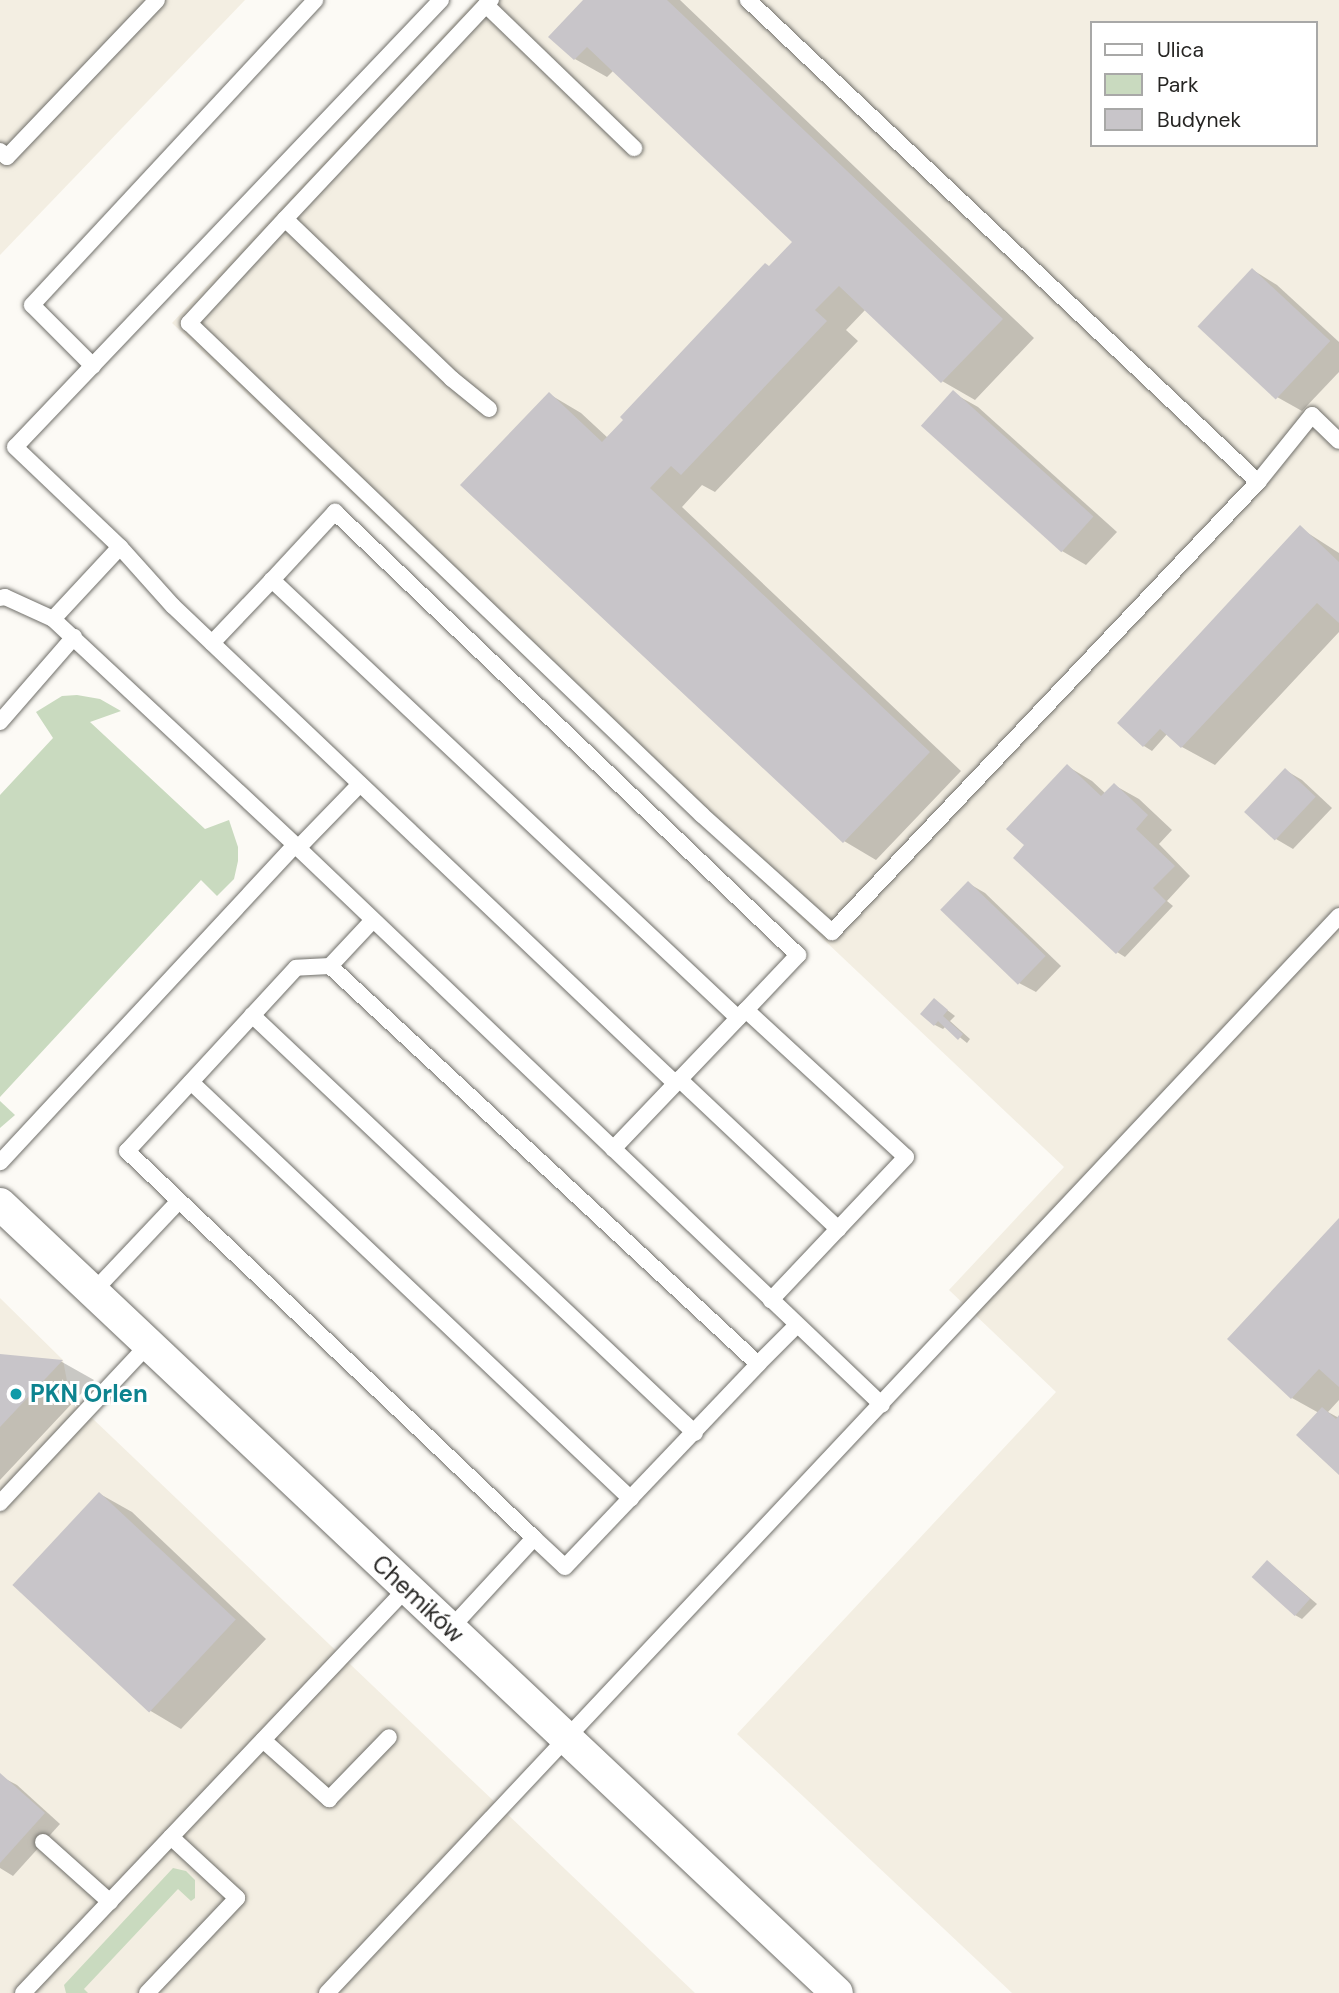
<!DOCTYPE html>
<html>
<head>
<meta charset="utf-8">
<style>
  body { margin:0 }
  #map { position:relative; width:1339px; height:1993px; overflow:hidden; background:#fcfaf5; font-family:"DM Sans",sans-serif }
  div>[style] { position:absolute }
  .built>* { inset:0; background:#f3eee2 }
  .green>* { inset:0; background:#c9dabf }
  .shadow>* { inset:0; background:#0003 }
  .building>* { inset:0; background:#c8c5c9; transform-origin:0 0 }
  .roads { filter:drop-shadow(0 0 2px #706f6a) drop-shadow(0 0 2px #706f6a) }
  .service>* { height:16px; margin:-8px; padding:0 8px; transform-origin:8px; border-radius:8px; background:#fff }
  .minor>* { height:32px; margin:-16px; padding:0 16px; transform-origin:16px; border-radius:16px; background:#fff }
  .dots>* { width:19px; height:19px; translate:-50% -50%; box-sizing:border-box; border:4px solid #fff; border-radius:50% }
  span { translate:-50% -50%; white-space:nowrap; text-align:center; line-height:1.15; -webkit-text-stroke:6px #fff; paint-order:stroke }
  .culture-label { font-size:24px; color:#0d838f; font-weight:700 }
  .left { translate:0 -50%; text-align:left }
  .street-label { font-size:24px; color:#262523 }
  .legend { position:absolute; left:1090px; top:21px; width:228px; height:126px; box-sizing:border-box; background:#fff; border:2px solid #a8a8a7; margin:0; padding:9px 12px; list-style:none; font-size:21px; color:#262523 }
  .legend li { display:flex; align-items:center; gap:14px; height:35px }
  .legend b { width:35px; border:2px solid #a8a8a7 }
</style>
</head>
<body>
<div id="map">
  <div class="built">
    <div style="clip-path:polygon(0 0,245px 0,0 255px)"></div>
    <div style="clip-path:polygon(evenodd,476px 0,1339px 0,1339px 1993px,1012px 1993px,737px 1734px,1056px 1392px,949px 1290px,1064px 1167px,172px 323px,476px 0,1092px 23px,1316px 23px,1316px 145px,1092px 145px,1092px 23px)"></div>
    <div style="clip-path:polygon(0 1298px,63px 1360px,70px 1397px,695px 1993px,0 1993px)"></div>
  </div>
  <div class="green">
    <div style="clip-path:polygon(77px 695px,100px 699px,121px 711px,90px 722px,205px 829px,229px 820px,238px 847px,238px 861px,234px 879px,217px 896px,201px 880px,0 1097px,0 795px,53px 738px,36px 712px,62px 696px)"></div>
    <div style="clip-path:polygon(0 1101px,15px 1115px,0 1128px)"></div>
    <div style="clip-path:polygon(173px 1868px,186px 1871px,195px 1880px,195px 1898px,191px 1901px,178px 1889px,84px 1989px,88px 1993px,66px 1993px,64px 1985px)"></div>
  </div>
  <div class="shadow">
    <div style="clip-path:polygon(585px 0,680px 0,1034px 338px,975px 400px,942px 381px,866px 309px,846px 330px,858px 341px,715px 492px,702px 485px,682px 507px,961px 771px,876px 860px,844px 841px,549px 394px,581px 413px,608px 438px,794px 242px,614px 70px,607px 77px,575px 59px)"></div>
    <div style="clip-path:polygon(1253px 270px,1277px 285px,1339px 342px,1339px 372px,1302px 411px,1277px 397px)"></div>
    <div style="clip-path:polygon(953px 393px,978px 407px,1117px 532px,1086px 565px,1062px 551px)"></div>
    <div style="clip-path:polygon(1300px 528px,1339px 553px,1339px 632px,1215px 765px,1182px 747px,1168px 733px,1152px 751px,1144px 746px,1119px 723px)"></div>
    <div style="clip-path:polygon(1067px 766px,1092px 781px,1106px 794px,1114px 785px,1139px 799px,1172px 830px,1159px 844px,1190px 876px,1167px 901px,1173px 906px,1125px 957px,1117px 952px,1027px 845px)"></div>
    <div style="clip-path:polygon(1285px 770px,1302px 780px,1332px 808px,1293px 849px,1276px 839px)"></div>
    <div style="clip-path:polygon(968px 883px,985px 893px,1061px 966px,1036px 992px,1019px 983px,943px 910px)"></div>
    <div style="clip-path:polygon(934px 1000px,955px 1016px,950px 1021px,970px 1039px,967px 1043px,946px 1026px,943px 1029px,935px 1025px)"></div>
    <div style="clip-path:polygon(1339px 1221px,1339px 1400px,1328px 1412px,1339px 1418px,1339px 1473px,1319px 1413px,1292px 1398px)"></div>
    <div style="clip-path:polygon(0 1356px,62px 1362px,94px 1380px,0 1480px)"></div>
    <div style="clip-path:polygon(100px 1494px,132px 1512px,266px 1639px,181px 1729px,149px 1710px)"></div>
    <div style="clip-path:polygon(1268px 1562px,1317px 1604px,1302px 1619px,1295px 1615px)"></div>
    <div style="clip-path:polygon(0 1776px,17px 1785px,60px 1824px,13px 1876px,0 1868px)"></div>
  </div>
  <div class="building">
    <div style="clip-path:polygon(583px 0,667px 0,1003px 319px,941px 383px,839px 286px,815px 310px,827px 321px,681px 475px,671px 466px,650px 488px,930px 752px,843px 843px,460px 485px,549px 392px,602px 442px,623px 420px,620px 417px,765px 263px,769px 266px,792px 242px,587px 47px,574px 60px,548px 37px)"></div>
    <div style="left:1252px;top:268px;width:107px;height:80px;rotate:43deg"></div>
    <div style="left:953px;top:390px;width:189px;height:48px;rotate:42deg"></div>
    <div style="clip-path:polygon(1300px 525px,1339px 562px,1339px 623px,1317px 603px,1181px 748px,1160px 729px,1143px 747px,1117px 723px)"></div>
    <div style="clip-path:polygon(1067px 764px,1101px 796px,1114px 783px,1148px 815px,1136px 829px,1175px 866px,1153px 888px,1166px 901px,1116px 954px,1013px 858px,1024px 845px,1006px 829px)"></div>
    <div style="left:1285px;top:768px;width:42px;height:60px;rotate:43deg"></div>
    <div style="left:968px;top:881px;width:108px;height:40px;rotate:44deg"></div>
    <div style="clip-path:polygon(934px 998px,948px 1010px,943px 1016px,963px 1034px,958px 1040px,938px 1021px,934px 1026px,920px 1014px)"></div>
    <div style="clip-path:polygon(1339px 1218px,1339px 1387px,1319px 1369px,1291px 1399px,1227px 1339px)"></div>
    <div style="clip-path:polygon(0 1354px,63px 1360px,0 1427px)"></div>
    <div style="clip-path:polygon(1322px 1407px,1336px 1419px,1339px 1415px,1339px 1475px,1296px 1435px)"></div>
    <div style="left:99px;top:1492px;width:187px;height:127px;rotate:43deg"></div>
    <div style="left:1267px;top:1560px;width:58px;height:23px;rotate:42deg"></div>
    <div style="clip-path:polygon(0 1773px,45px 1813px,0 1863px)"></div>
  </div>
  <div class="roads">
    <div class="service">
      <div style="left:441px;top:0;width:617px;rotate:133.62deg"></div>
      <div style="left:15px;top:447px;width:145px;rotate:43.6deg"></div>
      <div style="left:120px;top:547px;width:79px;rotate:48.1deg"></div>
      <div style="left:173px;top:606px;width:692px;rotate:43.54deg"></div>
      <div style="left:486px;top:5px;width:206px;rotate:44deg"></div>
      <div style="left:0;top:151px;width:9px;rotate:41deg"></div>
      <div style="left:7px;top:157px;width:217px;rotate:-46.3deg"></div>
      <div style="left:285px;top:219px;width:142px;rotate:132.7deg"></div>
      <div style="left:189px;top:323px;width:711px;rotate:43.8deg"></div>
      <div style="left:702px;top:815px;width:175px;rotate:42deg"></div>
      <div style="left:832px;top:932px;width:620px;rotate:-46.57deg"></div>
      <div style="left:1258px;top:482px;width:702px;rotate:-136.62deg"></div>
      <div style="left:93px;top:366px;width:86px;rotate:-135deg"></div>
      <div style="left:32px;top:305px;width:416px;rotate:-47.1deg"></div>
      <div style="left:489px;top:409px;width:48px;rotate:-141deg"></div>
      <div style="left:452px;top:379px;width:231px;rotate:-136.2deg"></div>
      <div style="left:285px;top:219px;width:301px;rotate:-46.8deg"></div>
      <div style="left:1258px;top:482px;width:86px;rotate:-51.1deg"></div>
      <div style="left:1312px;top:415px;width:37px;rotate:44deg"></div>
      <div style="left:0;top:598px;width:5px;rotate:-11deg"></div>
      <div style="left:5px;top:597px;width:53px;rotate:24.6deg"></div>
      <div style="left:53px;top:619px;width:331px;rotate:43deg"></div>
      <div style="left:295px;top:845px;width:433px;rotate:132.9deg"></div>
      <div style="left:53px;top:619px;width:98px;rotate:-47.1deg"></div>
      <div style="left:212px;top:643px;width:87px;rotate:-46.4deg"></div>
      <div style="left:0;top:722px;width:113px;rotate:-49deg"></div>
      <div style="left:295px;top:845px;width:811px;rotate:43.65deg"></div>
      <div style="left:298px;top:848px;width:89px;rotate:-45.9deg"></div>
      <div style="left:330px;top:966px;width:63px;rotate:-46.9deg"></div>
      <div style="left:252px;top:1015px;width:609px;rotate:43.34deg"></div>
      <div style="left:738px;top:1018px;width:640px;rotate:-136.77deg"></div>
      <div style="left:272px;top:580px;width:93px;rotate:-47.2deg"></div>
      <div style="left:335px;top:512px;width:641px;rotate:43.74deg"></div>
      <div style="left:798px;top:955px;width:76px;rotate:133.4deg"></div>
      <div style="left:679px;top:1079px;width:219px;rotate:43.3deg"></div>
      <div style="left:191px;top:1082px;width:606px;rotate:43.46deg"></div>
      <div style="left:613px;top:1149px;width:192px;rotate:-46.3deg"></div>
      <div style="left:746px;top:1010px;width:217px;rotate:42.6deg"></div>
      <div style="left:906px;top:1157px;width:197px;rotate:133.4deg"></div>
      <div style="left:93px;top:1292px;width:125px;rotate:-46.6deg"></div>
      <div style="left:758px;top:1364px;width:55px;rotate:-45deg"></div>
      <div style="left:0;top:1503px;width:218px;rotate:-46.9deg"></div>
      <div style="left:450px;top:1629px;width:124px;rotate:-47.3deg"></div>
      <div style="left:534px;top:1538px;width:42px;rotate:43.1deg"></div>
      <div style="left:565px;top:1567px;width:280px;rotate:-46.4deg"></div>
      <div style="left:758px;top:1364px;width:584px;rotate:-137.08deg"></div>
      <div style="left:330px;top:966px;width:34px;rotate:177deg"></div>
      <div style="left:296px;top:968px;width:249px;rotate:132.7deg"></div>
      <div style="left:127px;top:1151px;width:562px;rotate:43.56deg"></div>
      <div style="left:263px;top:1740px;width:89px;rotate:41.8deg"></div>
      <div style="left:329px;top:1799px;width:86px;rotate:-45.9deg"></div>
      <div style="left:43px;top:1842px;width:90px;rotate:41.8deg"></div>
      <div style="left:23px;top:1993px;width:558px;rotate:-46.52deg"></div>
      <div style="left:147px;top:1993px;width:131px;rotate:-46.5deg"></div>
      <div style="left:237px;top:1898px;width:90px;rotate:-137.3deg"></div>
      <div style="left:327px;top:1993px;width:1478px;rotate:-46.78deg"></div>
    </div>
    <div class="minor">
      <div style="left:0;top:1204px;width:1150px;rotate:43.31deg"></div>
    </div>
  </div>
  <div class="dots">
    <div style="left:16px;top:1394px;background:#0f9aa8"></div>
  </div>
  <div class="culture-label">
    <span class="left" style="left:30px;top:1394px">PKN Orlen</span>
  </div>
  <div class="street-label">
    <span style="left:418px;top:1599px;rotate:43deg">Chemików</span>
  </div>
  <ul class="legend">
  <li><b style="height:9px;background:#fff"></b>Ulica</li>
  <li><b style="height:19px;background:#c9dabf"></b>Park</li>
  <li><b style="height:19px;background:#c8c5c9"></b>Budynek</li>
  </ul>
</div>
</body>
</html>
